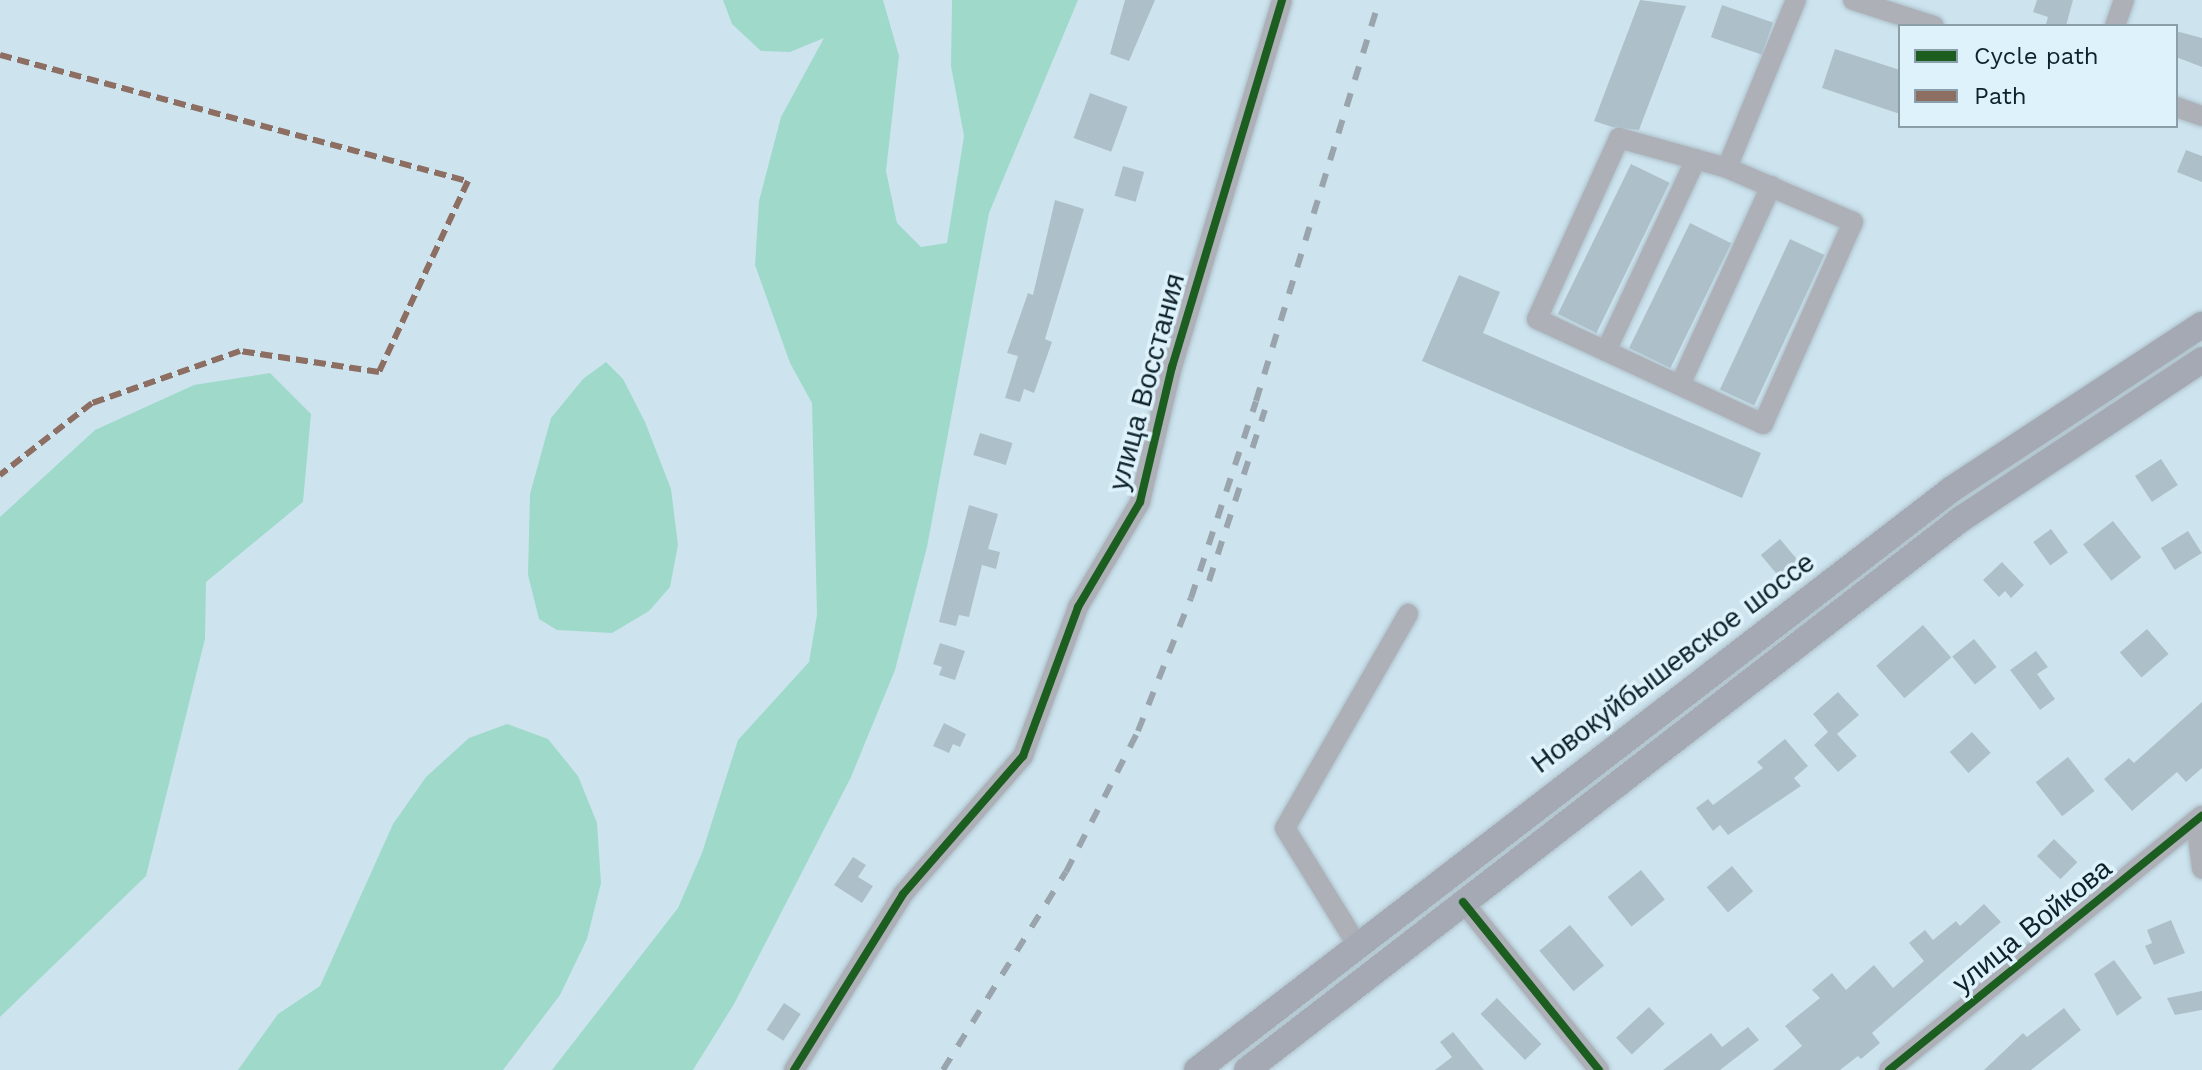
<!DOCTYPE html>
<html>
<head>
<meta charset="utf-8">
<style>
  body { margin:0 }
  #map { position:relative; width:2202px; height:1070px; overflow:hidden; background:#cde4ef; font-family:"Work Sans",sans-serif }
  div>[style] { position:absolute }
  .water>* { inset:0; background:#9fd9ca }
  .building>* { inset:0; background:#adc0ca; transform-origin:0 0 }
  .roads { filter:drop-shadow(0 0 2px #adc0c9) drop-shadow(0 0 2px #adc0c9) }
  .minor>* { height:20px; margin:-10px; padding:0 10px; transform-origin:10px; border-radius:10px; background:#aeb0b8 }
  .major>* { height:26px; margin:-13px; padding:0 13px; transform-origin:13px; border-radius:13px; background:#a4a9b3 }
  .rail>* { height:6px; margin-top:-3px; transform-origin:0; background:repeating-linear-gradient(90deg,#9aa4ac 0 14px,transparent 0 28px) }
  .quiet>* { height:6px; margin-top:-3px; transform-origin:0; background:repeating-linear-gradient(90deg,#8d6e63 0 12px,transparent 0 18px) }
  .cycleway>* { height:8px; margin:-4px; padding:0 4px; transform-origin:4px; border-radius:4px; background:#1b5e20 }
  span { translate:-50% -50%; white-space:nowrap; text-align:center; line-height:1.15; -webkit-text-stroke:7px #def2fc; paint-order:stroke }
  .street-label { font-size:28px; color:#0e222b }
  .legend { position:absolute; left:1898px; top:24px; width:280px; height:104px; box-sizing:border-box; background:#def2fc; border:2px solid #8b9fa8; margin:0; padding:10px 14px; list-style:none; font-size:24px; color:#0e222b }
  .legend li { display:flex; align-items:center; gap:16px; height:40px }
  .legend b { width:40px; border:2px solid #8b9fa8 }
</style>
</head>
<body>
<div id="map">
  <div class="water">
    <div style="clip-path:polygon(723px 0,883px 0,899px 56px,886px 171px,897px 223px,921px 247px,947px 243px,964px 136px,951px 66px,952px 0,1078px 0,989px 213px,927px 547px,895px 670px,851px 777px,734px 1004px,693px 1070px,552px 1070px,678px 908px,702px 853px,738px 740px,809px 662px,817px 615px,812px 403px,790px 363px,755px 265px,759px 201px,781px 117px,824px 38px,790px 52px,761px 51px,732px 24px)"></div>
    <div style="clip-path:polygon(606px 362px,623px 379px,645px 422px,671px 489px,678px 545px,670px 587px,649px 611px,612px 633px,557px 630px,539px 619px,528px 575px,530px 494px,551px 418px,583px 379px)"></div>
    <div style="clip-path:polygon(270px 373px,311px 414px,303px 502px,206px 582px,205px 639px,146px 876px,0 1017px,0 517px,95px 430px,194px 385px)"></div>
    <div style="clip-path:polygon(507px 724px,548px 739px,578px 776px,597px 823px,601px 883px,587px 939px,560px 995px,503px 1070px,238px 1070px,278px 1014px,320px 986px,393px 824px,426px 777px,469px 738px)"></div>
  </div>
  <div class="building">
    <div style="clip-path:polygon(1125px 0,1155px 0,1129px 61px,1110px 54px)"></div>
    <div style="clip-path:polygon(1640px 0,1686px 6px,1639px 130px,1612px 127px,1594px 121px)"></div>
    <div style="clip-path:polygon(2037px 0,2073px 0,2066px 26px,2046px 24px,2048px 17px,2033px 12px)"></div>
    <div style="left:1722px;top:5px;width:54px;height:34px;rotate:19deg"></div>
    <div style="clip-path:polygon(2176px 31px,2202px 38px,2202px 67px,2176px 57px)"></div>
    <div style="clip-path:polygon(1835px 49px,1900px 70px,1900px 114px,1822px 88px)"></div>
    <div style="left:1090px;top:93px;width:40px;height:48px;rotate:20deg"></div>
    <div style="clip-path:polygon(2186px 150px,2202px 156px,2202px 182px,2177px 172px)"></div>
    <div style="left:1631px;top:164px;width:43px;height:167px;rotate:26deg"></div>
    <div style="left:1123px;top:166px;width:22px;height:31px;rotate:16deg"></div>
    <div style="clip-path:polygon(1055px 200px,1084px 209px,1045px 339px,1052px 342px,1034px 393px,1024px 389px,1020px 402px,1005px 398px,1018px 356px,1007px 353px,1028px 293px,1033px 295px)"></div>
    <div style="left:1690px;top:223px;width:46px;height:139px;rotate:26deg"></div>
    <div style="left:1790px;top:239px;width:38px;height:166px;rotate:25deg"></div>
    <div style="clip-path:polygon(1459px 275px,1500px 292px,1483px 333px,1761px 453px,1742px 498px,1422px 361px)"></div>
    <div style="left:980px;top:433px;width:34px;height:23px;rotate:17deg"></div>
    <div style="left:2161px;top:459px;width:31px;height:31px;rotate:57deg"></div>
    <div style="clip-path:polygon(969px 505px,998px 514px,988px 549px,1000px 552px,996px 569px,982px 565px,969px 617px,959px 615px,956px 626px,939px 622px)"></div>
    <div style="left:2113px;top:521px;width:46px;height:38px;rotate:52deg"></div>
    <div style="left:2051px;top:529px;width:29px;height:22px;rotate:54deg"></div>
    <div style="left:2188px;top:531px;width:26px;height:32px;rotate:58deg"></div>
    <div style="left:1780px;top:539px;width:30px;height:25px;rotate:50deg"></div>
    <div style="clip-path:polygon(2002px 562px,2024px 585px,2011px 598px,2005px 591px,1999px 597px,1983px 580px)"></div>
    <div style="left:1923px;top:625px;width:43px;height:62px;rotate:49deg"></div>
    <div style="left:2147px;top:629px;width:33px;height:36px;rotate:49deg"></div>
    <div style="left:1974px;top:639px;width:36px;height:28px;rotate:51deg"></div>
    <div style="clip-path:polygon(940px 643px,965px 651px,955px 680px,939px 675px,942px 667px,933px 664px)"></div>
    <div style="clip-path:polygon(2036px 651px,2048px 667px,2037px 674px,2055px 699px,2040px 710px,2010px 670px)"></div>
    <div style="clip-path:polygon(1838px 692px,1859px 715px,1837px 734px,1857px 756px,1838px 772px,1814px 745px,1828px 732px,1813px 714px)"></div>
    <div style="clip-path:polygon(2202px 702px,2202px 768px,2186px 782px,2177px 772px,2132px 811px,2104px 779px,2129px 758px,2134px 763px)"></div>
    <div style="clip-path:polygon(944px 723px,966px 734px,960px 747px,953px 744px,949px 753px,933px 746px)"></div>
    <div style="left:1972px;top:732px;width:28px;height:30px;rotate:48deg"></div>
    <div style="clip-path:polygon(1785px 739px,1808px 766px,1794px 778px,1801px 786px,1728px 835px,1720px 825px,1713px 831px,1696px 808px,1708px 799px,1713px 805px,1763px 768px,1757px 762px)"></div>
    <div style="left:2068px;top:757px;width:43px;height:41px;rotate:52deg"></div>
    <div style="left:2054px;top:839px;width:33px;height:24px;rotate:45deg"></div>
    <div style="clip-path:polygon(853px 857px,866px 865px,858px 877px,873px 886px,862px 903px,834px 885px)"></div>
    <div style="left:1732px;top:866px;width:33px;height:33px;rotate:50deg"></div>
    <div style="left:1641px;top:870px;width:38px;height:43px;rotate:51deg"></div>
    <div style="clip-path:polygon(1984px 904px,2001px 922px,1872px 1033px,1880px 1043px,1861px 1059px,1858px 1056px,1840px 1070px,1773px 1070px,1802px 1046px,1785px 1026px,1820px 998px,1812px 990px,1832px 973px,1846px 990px,1874px 965px,1893px 988px,1924px 961px,1909px 943px,1925px 930px,1933px 940px,1956px 921px,1960px 926px)"></div>
    <div style="clip-path:polygon(2171px 920px,2185px 953px,2154px 965px,2145px 946px,2152px 943px,2147px 930px)"></div>
    <div style="left:1570px;top:925px;width:53px;height:40px;rotate:50deg"></div>
    <div style="clip-path:polygon(2114px 960px,2142px 998px,2117px 1016px,2094px 974px)"></div>
    <div style="clip-path:polygon(2202px 991px,2202px 1010px,2175px 1015px,2167px 998px)"></div>
    <div style="left:1497px;top:998px;width:64px;height:23px;rotate:46deg"></div>
    <div style="left:784px;top:1003px;width:20px;height:32px;rotate:33deg"></div>
    <div style="left:1649px;top:1007px;width:23px;height:45px;rotate:47deg"></div>
    <div style="clip-path:polygon(2064px 1008px,2081px 1030px,2031px 1070px,1984px 1070px,2023px 1033px,2027px 1037px)"></div>
    <div style="clip-path:polygon(1748px 1027px,1759px 1040px,1720px 1070px,1663px 1070px,1711px 1033px,1722px 1047px)"></div>
    <div style="clip-path:polygon(1453px 1032px,1484px 1070px,1435px 1070px,1452px 1057px,1440px 1042px)"></div>
  </div>
  <div class="roads">
    <div class="minor">
      <div style="left:1853px;top:0;width:85px;rotate:17.8deg"></div>
      <div style="left:2115px;top:26px;width:28px;rotate:-71deg"></div>
      <div style="left:2176px;top:107px;width:28px;rotate:19deg"></div>
      <div style="left:1619px;top:138px;width:112px;rotate:15.5deg"></div>
      <div style="left:1727px;top:168px;width:137px;rotate:23.2deg"></div>
      <div style="left:1853px;top:222px;width:221px;rotate:114deg"></div>
      <div style="left:1763px;top:424px;width:249px;rotate:-155.1deg"></div>
      <div style="left:1537px;top:319px;width:199px;rotate:-65.6deg"></div>
      <div style="left:1727px;top:168px;width:182px;rotate:-67.7deg"></div>
      <div style="left:1606px;top:351px;width:212px;rotate:-64.9deg"></div>
      <div style="left:1680px;top:385px;width:219px;rotate:-65.4deg"></div>
      <div style="left:2196px;top:821px;width:48px;rotate:82.9deg"></div>
      <div style="left:1463px;top:902px;width:216px;rotate:51deg"></div>
      <div style="left:1356px;top:943px;width:135px;rotate:-121.7deg"></div>
      <div style="left:1285px;top:828px;width:247px;rotate:-60.1deg"></div>
      <div style="left:794px;top:1070px;width:207px;rotate:-58.2deg"></div>
      <div style="left:903px;top:894px;width:183px;rotate:-49deg"></div>
      <div style="left:1023px;top:756px;width:159px;rotate:-69.7deg"></div>
      <div style="left:1078px;top:607px;width:122px;rotate:-59.4deg"></div>
      <div style="left:1140px;top:502px;width:139px;rotate:-76.7deg"></div>
      <div style="left:1172px;top:367px;width:383px;rotate:-73.3deg"></div>
      <div style="left:1889px;top:1070px;width:403px;rotate:-39.1deg"></div>
    </div>
    <div class="major">
      <div style="left:1197px;top:1070px;width:953px;rotate:-37.58deg"></div>
      <div style="left:1952px;top:489px;width:299px;rotate:-33.3deg"></div>
      <div style="left:1247px;top:1070px;width:902px;rotate:-37.66deg"></div>
      <div style="left:1961px;top:519px;width:289px;rotate:-33.4deg"></div>
    </div>
  </div>
  <div class="rail">
    <div style="left:1209px;top:581px;width:180px;rotate:-71.9deg"></div>
    <div style="left:943px;top:1070px;width:233px;rotate:-58.2deg"></div>
    <div style="left:1066px;top:872px;width:158px;rotate:-62.9deg"></div>
    <div style="left:1138px;top:731px;width:143px;rotate:-68.3deg"></div>
    <div style="left:1191px;top:598px;width:207px;rotate:-71.7deg"></div>
    <div style="left:1256px;top:401px;width:419px;rotate:-72.9deg"></div>
  </div>
  <div class="quiet">
    <div style="left:0;top:55px;width:485px;rotate:15.1deg"></div>
    <div style="left:468px;top:181px;width:211px;rotate:115deg"></div>
    <div style="left:379px;top:372px;width:141px;rotate:-171.4deg"></div>
    <div style="left:240px;top:351px;width:157px;rotate:160.6deg"></div>
    <div style="left:92px;top:403px;width:117px;rotate:142deg"></div>
  </div>
  <div class="cycleway">
    <div style="left:1463px;top:902px;width:216px;rotate:51deg"></div>
    <div style="left:794px;top:1070px;width:207px;rotate:-58.2deg"></div>
    <div style="left:903px;top:894px;width:183px;rotate:-49deg"></div>
    <div style="left:1023px;top:756px;width:159px;rotate:-69.7deg"></div>
    <div style="left:1078px;top:607px;width:122px;rotate:-59.4deg"></div>
    <div style="left:1140px;top:502px;width:139px;rotate:-76.7deg"></div>
    <div style="left:1172px;top:367px;width:383px;rotate:-73.3deg"></div>
    <div style="left:1889px;top:1070px;width:403px;rotate:-39.1deg"></div>
  </div>
  <div class="street-label">
    <span style="left:1147px;top:382px;rotate:-75deg">улица Восстания</span>
    <span style="left:1673px;top:663px;rotate:-37deg">Новокуйбышевское шоссе</span>
    <span style="left:2032px;top:926px;rotate:-39deg">улица Войкова</span>
  </div>
  <ul class="legend">
  <li><b style="height:10px;background:#1b5e20"></b>Cycle path</li>
  <li><b style="height:10px;background:#8d6e63"></b>Path</li>
  </ul>
</div>
</body>
</html>
